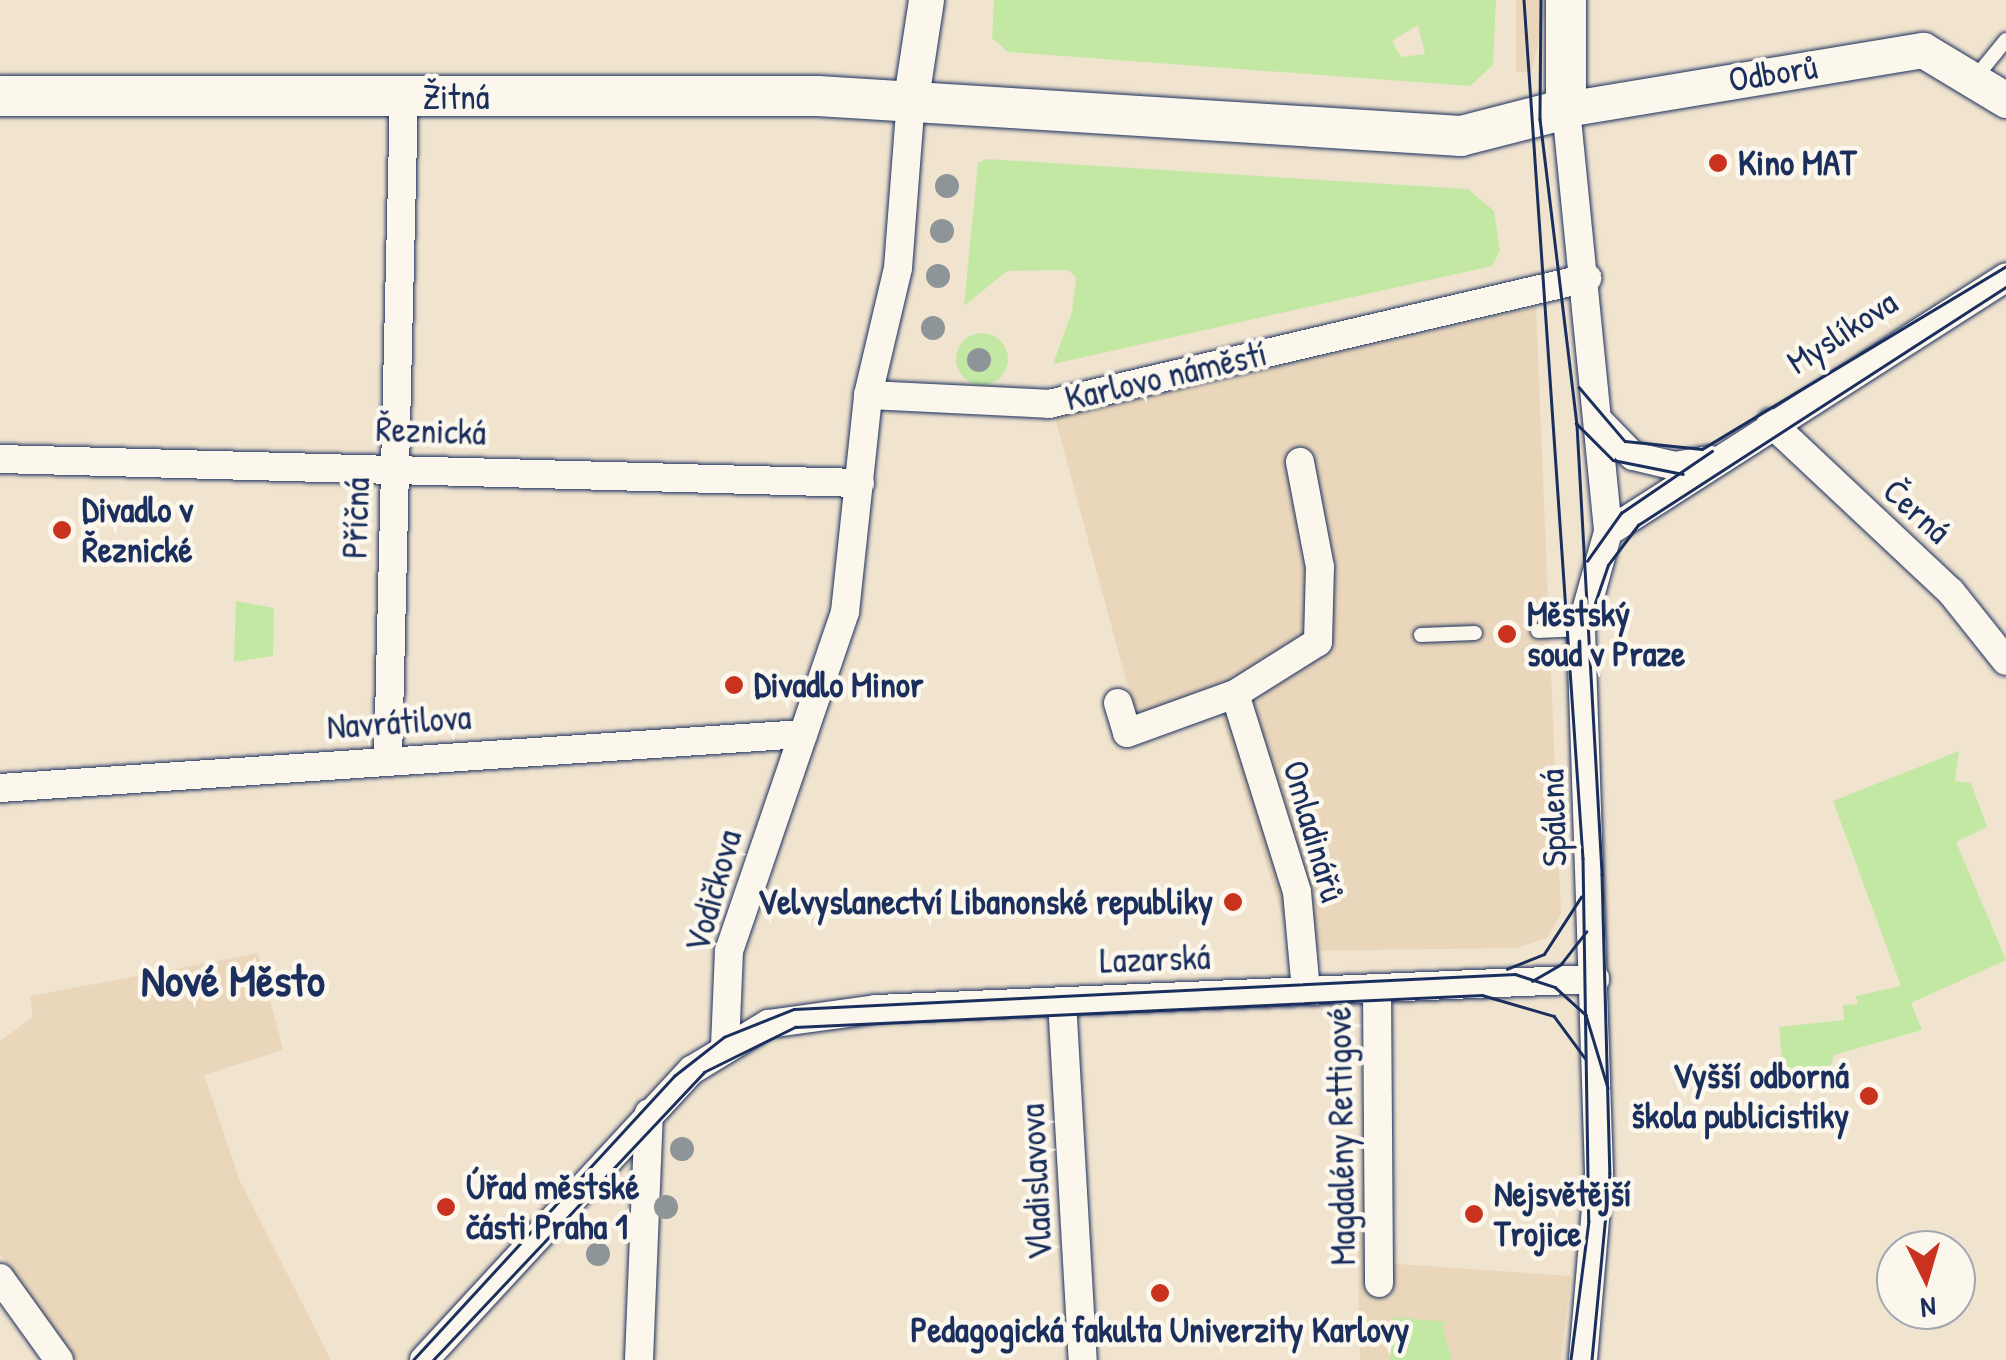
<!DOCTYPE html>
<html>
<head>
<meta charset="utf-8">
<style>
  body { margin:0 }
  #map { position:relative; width:2006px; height:1360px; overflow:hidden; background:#f1e4cf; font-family:"Patrick Hand",sans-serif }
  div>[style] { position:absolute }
  .built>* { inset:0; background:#ead7bb }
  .green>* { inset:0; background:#c3e8a3 }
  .round { border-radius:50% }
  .roads { filter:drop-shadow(0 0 2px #1b2f5e) drop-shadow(0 0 2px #1b2f5e) }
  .service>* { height:14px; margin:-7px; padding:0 7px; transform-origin:7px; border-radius:7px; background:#fbf7ec }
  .minor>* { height:28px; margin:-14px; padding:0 14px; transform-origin:14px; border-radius:14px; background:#fbf7ec }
  .tertiary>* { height:35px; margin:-17.5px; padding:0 17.5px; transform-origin:17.5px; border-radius:17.5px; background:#fbf7ec }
  .secondary>* { height:40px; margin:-20px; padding:0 20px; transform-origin:20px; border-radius:20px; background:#fbf7ec }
  .tram>* { height:2.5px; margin:-1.25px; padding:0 1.25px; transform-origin:1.25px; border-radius:1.25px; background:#1b2f5e }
  .trees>* { width:24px; height:24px; margin:-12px; border-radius:50%; background:#8e9599 }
  .dots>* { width:28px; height:28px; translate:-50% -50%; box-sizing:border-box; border:5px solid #fbf7ec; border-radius:50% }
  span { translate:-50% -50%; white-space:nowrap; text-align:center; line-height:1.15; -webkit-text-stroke:9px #fbf7ec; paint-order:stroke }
  .street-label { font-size:35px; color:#1b2f5e }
  .poi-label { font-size:35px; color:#1b2f5e; font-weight:700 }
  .left { translate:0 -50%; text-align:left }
  .right { translate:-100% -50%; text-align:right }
  .district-label { font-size:45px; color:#1b2f5e; font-weight:700 }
  .north { position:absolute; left:1876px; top:1230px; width:100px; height:100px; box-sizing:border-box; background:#fbf7ec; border:2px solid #a1a7b3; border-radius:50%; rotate:175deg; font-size:28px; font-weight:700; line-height:40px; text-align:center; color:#1b2f5e }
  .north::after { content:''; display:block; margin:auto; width:35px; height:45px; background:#c8321e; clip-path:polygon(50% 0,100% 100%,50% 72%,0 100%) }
</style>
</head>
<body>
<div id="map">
  <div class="built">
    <div style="clip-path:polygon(1516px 0,1549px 0,1531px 72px,1516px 72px)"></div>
    <div style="clip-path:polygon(1536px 307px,1561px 914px,1547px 938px,1516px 948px,1293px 951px,1212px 686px,1136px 717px,1055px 418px)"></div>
    <div style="clip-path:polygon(258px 953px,283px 1050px,204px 1075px,240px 1181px,331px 1360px,74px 1360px,0 1254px,0 1041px,33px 1017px,30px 996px)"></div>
    <div style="clip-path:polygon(1366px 1176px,1384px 1263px,1571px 1276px,1561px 1360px,1360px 1360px,1357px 1213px)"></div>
  </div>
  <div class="green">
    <div style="clip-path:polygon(evenodd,994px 0,1496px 0,1493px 65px,1470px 86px,1008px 52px,992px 38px,994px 0,1418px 25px,1425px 54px,1401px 57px,1392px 41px,1418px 25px)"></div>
    <div style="clip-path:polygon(987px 159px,1468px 189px,1494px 211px,1500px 251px,1492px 266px,1053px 364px,1072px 312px,1076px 277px,1068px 270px,1007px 271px,964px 306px,978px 163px)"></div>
    <div class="round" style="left:956px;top:333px;width:52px;height:52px"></div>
    <div style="clip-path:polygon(236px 601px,274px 608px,273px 656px,234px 662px)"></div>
    <div style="clip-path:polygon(1959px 751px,1955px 781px,1971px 783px,1987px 827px,1956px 842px,2006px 960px,1911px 1003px,1922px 1030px,1834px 1055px,1827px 1075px,1784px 1084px,1779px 1027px,1844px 1020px,1843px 1005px,1858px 1004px,1856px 996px,1901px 986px,1833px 801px)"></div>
    <div style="clip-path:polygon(1393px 1317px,1449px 1322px,1442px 1325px,1452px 1360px,1390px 1360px)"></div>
  </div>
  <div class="roads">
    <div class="service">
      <div style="left:1975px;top:78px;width:49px;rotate:-50.8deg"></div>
      <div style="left:1538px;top:631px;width:43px;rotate:-2.7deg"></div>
      <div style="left:1421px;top:635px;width:54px;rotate:-2.1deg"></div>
    </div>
    <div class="minor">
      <div style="left:1566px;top:109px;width:425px;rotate:84.3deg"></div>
      <div style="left:1608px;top:532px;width:101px;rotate:105.6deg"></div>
      <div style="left:1581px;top:629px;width:544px;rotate:88.1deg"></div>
      <div style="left:1599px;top:1173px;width:188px;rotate:94.9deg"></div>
      <div style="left:868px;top:395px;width:181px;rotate:2.8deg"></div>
      <div style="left:1049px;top:404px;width:553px;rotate:-13.18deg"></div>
      <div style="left:1601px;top:423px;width:46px;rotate:45.9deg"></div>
      <div style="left:1633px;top:456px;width:43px;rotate:13.4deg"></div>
      <div style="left:1675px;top:466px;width:36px;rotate:-10deg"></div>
      <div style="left:1771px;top:423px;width:247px;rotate:43.2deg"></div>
      <div style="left:1951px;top:592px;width:88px;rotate:51.4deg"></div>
      <div style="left:0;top:459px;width:860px;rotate:1.6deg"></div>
      <div style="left:1608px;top:532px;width:473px;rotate:-32.6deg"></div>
      <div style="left:1235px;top:694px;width:98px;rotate:-32.1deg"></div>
      <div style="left:1318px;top:642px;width:75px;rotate:-88.5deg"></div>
      <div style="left:1320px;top:567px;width:107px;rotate:-100.8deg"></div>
      <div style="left:1118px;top:703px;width:31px;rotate:73deg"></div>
      <div style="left:1127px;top:733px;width:115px;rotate:-19.9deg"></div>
      <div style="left:1235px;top:694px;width:207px;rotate:72.6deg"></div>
      <div style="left:1297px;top:892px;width:99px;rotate:84.8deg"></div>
      <div style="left:388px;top:760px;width:663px;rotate:-88.62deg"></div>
      <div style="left:0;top:788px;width:805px;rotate:-3.85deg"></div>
      <div style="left:1377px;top:988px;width:295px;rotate:89.6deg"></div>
      <div style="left:1062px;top:1001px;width:360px;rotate:86.7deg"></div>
      <div style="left:725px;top:1046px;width:95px;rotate:-87.6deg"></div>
      <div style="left:729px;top:951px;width:358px;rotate:-71.1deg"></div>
      <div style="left:845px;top:612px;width:218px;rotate:-83.9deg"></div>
      <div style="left:868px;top:395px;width:130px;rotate:-76.7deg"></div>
      <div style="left:898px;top:268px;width:170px;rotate:-85.6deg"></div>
      <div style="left:0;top:1278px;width:101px;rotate:54.3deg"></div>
      <div style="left:424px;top:1360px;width:395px;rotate:-47.3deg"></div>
      <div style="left:692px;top:1070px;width:89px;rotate:-31.2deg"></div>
      <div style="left:768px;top:1024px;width:109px;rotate:-7.9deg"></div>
      <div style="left:876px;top:1009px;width:720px;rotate:-2.39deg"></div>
      <div style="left:639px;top:1360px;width:247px;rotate:-87.7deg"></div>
    </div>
    <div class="tertiary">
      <div style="left:911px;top:98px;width:99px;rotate:-81.3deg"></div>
      <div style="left:1566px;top:109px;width:362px;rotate:-9.4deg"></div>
      <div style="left:1923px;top:50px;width:97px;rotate:31.1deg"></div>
    </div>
    <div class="secondary">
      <div style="left:0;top:96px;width:818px"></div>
      <div style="left:818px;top:96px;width:644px;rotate:3.56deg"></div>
      <div style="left:1461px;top:136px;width:108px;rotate:-14.4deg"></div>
      <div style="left:1566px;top:109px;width:109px;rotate:-90deg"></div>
    </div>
  </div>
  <div class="tram">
    <div style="left:1524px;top:0;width:860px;rotate:86.07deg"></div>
    <div style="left:1583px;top:858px;width:363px;rotate:89.1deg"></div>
    <div style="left:1589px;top:1221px;width:140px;rotate:97.4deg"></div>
    <div style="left:1541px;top:0;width:119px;rotate:90.5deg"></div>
    <div style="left:1540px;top:119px;width:308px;rotate:83.1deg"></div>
    <div style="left:1577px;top:425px;width:450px;rotate:86.8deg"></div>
    <div style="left:1602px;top:874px;width:299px;rotate:88.5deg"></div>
    <div style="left:1610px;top:1173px;width:188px;rotate:95.5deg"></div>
    <div style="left:1579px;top:387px;width:71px;rotate:49.6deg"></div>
    <div style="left:1625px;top:441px;width:77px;rotate:5.9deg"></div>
    <div style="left:1702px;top:449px;width:355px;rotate:-31deg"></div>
    <div style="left:1576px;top:423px;width:52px;rotate:45deg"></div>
    <div style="left:1613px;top:460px;width:71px;rotate:11.3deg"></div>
    <div style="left:1587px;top:561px;width:59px;rotate:-54.7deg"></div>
    <div style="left:1621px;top:513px;width:110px;rotate:-34.3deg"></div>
    <div style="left:1595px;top:603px;width:40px;rotate:-71.1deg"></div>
    <div style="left:1608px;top:565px;width:50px;rotate:-53.1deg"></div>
    <div style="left:1638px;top:525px;width:438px;rotate:-32.9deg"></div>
    <div style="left:1507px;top:969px;width:40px;rotate:-22deg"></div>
    <div style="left:1544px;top:954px;width:68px;rotate:-57deg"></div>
    <div style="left:1532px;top:981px;width:34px;rotate:-30deg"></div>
    <div style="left:1561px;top:964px;width:41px;rotate:-52deg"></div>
    <div style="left:413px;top:1360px;width:386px;rotate:-47.4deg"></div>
    <div style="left:674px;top:1076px;width:63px;rotate:-38deg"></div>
    <div style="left:724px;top:1037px;width:75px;rotate:-21.8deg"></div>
    <div style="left:794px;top:1009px;width:722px;rotate:-2.78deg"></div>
    <div style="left:1515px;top:974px;width:42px;rotate:18deg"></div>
    <div style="left:1555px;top:987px;width:42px;rotate:42.1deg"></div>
    <div style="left:1586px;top:1015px;width:76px;rotate:73.2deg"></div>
    <div style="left:433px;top:1360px;width:395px;rotate:-46.7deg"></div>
    <div style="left:704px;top:1072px;width:102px;rotate:-26.3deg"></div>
    <div style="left:795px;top:1027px;width:688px;rotate:-2.67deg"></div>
    <div style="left:1482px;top:995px;width:75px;rotate:16.3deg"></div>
    <div style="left:1554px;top:1016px;width:52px;rotate:53.6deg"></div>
  </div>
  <div class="trees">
    <div style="left:947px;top:186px"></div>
    <div style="left:942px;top:231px"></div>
    <div style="left:938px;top:276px"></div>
    <div style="left:933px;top:328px"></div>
    <div style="left:979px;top:360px"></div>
    <div style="left:682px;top:1149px"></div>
    <div style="left:666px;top:1207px"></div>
    <div style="left:598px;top:1254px"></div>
  </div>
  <div class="dots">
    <div style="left:1718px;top:163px;background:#c8321e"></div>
    <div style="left:62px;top:530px;background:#c8321e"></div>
    <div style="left:1507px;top:634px;background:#c8321e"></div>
    <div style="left:734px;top:685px;background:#c8321e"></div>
    <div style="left:1233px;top:902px;background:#c8321e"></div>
    <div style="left:1869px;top:1096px;background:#c8321e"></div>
    <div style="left:446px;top:1207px;background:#c8321e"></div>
    <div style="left:1474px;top:1214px;background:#c8321e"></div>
    <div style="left:1160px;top:1293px;background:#c8321e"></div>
  </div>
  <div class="street-label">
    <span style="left:1773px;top:73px;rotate:-9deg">Odborů</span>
    <span style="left:456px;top:97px">Žitná</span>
    <span style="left:1842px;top:332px;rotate:-33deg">Myslíkova</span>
    <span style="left:1166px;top:376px;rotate:-13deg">Karlovo náměstí</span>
    <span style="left:431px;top:431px;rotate:2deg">Řeznická</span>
    <span style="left:1917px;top:511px;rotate:42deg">Černá</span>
    <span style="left:356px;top:518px;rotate:-88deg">Příčná</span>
    <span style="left:399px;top:722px;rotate:-4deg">Navrátilova</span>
    <span style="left:1553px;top:818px;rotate:-92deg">Spálená</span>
    <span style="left:1314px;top:831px;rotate:74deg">Omladinářů</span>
    <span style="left:713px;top:891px;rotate:-74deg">Vodičkova</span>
    <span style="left:1155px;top:959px;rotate:-2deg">Lazarská</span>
    <span style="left:1341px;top:1136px;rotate:-91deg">Magdalény Rettigové</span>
    <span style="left:1036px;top:1182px;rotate:-93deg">Vladislavova</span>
  </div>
  <div class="poi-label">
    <span class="left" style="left:1738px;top:163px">Kino MAT</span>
    <span class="left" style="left:82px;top:530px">Divadlo v<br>Řeznické</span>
    <span class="left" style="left:1527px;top:634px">Městský<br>soud v Praze</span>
    <span class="left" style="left:754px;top:685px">Divadlo Minor</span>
    <span class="right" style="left:1213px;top:902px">Velvyslanectví Libanonské republiky</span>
    <span class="right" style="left:1849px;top:1096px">Vyšší odborná<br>škola publicistiky</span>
    <span class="left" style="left:466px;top:1207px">Úřad městské<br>části Praha 1</span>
    <span class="left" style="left:1494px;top:1214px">Nejsvětější<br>Trojice</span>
    <span style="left:1160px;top:1330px">Pedagogická fakulta Univerzity Karlovy</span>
  </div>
  <div class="district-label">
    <span style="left:233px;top:980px">Nové Město</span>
  </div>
  <div class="north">N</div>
</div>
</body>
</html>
